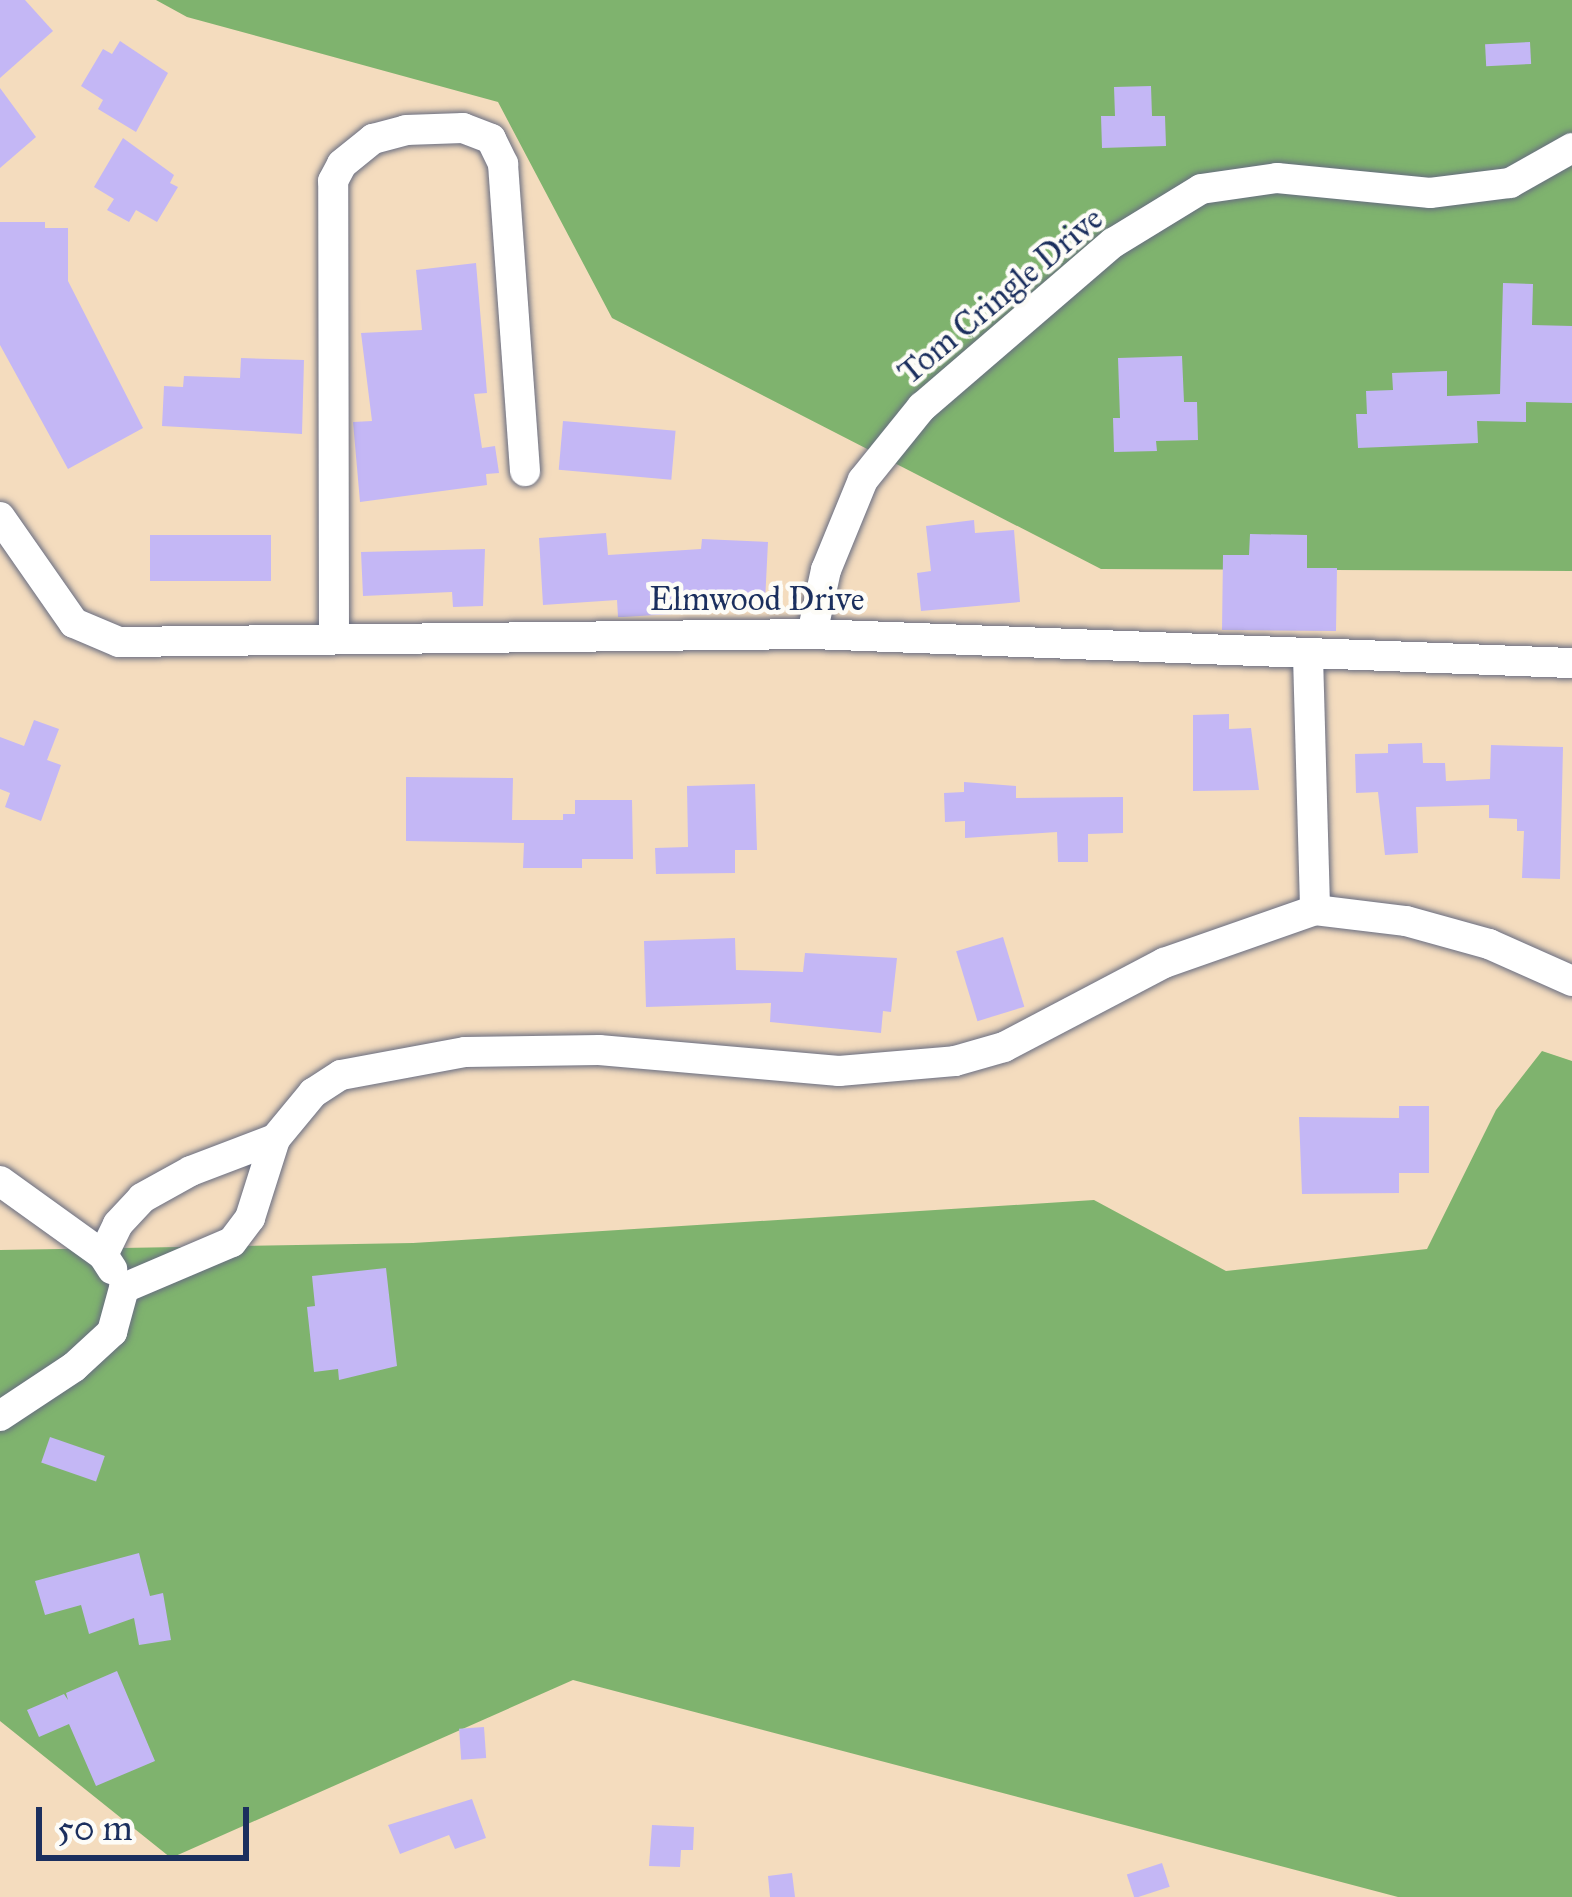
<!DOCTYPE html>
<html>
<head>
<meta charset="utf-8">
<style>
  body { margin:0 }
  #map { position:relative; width:1572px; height:1897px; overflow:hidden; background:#f4dcbe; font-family:"IM FELL Great Primer",serif }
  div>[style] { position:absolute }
  .forest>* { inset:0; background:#7fb36e }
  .building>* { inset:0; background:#c4b7f5; transform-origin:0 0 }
  .roads { filter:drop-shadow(0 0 3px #676c80) drop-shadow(0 0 3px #676c80) }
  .minor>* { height:30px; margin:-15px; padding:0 15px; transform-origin:15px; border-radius:15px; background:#fff }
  span { translate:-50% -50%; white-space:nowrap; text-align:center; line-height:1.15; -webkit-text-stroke:9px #fdfcf7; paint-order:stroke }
  .street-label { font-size:33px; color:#1b2f5e }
  .scale { position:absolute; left:36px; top:1807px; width:213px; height:54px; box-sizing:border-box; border:6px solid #1b2f5e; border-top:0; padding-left:15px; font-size:36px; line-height:42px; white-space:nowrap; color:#1b2f5e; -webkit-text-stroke:9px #fdfcf7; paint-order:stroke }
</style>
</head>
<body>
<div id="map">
  <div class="forest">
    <div style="clip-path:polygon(156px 0,1572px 0,1572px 571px,1101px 569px,612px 318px,498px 102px,187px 17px)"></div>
    <div style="clip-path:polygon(1542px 1051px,1572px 1061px,1572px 1897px,1398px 1897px,573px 1680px,171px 1858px,0 1721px,0 1250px,413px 1243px,1094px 1200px,1226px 1271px,1427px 1249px,1496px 1110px)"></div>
  </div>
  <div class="building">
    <div style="clip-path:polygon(0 0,25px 0,53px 31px,0 78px)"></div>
    <div style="clip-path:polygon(120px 41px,168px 73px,136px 132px,98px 109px,103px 100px,81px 86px,103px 49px,112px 54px)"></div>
    <div style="left:1530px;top:42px;width:22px;height:45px;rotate:87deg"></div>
    <div style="clip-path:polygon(1151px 86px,1152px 116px,1165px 116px,1166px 146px,1102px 148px,1101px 116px,1115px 116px,1114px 87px)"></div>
    <div style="clip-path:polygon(0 88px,36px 137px,0 168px)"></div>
    <div style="clip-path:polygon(123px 138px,174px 175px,170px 183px,178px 187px,157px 222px,136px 210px,129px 222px,107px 210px,114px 199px,94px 187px)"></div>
    <div style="clip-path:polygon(0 222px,45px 222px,45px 228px,68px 228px,68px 281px,143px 428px,68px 469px,0 345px)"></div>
    <div style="clip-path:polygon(476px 263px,487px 393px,474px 394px,482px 448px,495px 446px,499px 473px,486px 474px,487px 485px,360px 502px,353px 422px,372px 421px,361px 333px,422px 330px,416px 270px)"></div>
    <div style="clip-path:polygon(1503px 283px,1533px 284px,1532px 325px,1572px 326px,1572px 403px,1526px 402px,1526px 422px,1477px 421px,1478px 443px,1358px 448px,1356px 414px,1367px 414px,1366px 391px,1393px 390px,1392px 373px,1447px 371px,1447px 396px,1500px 394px)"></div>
    <div style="clip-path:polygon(1182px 356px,1184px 402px,1197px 402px,1198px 440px,1156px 441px,1157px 451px,1114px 452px,1113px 418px,1120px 418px,1118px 358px)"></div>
    <div style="clip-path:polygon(241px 358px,304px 360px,302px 434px,162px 426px,164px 386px,183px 387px,184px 376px,240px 378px)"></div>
    <div style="left:563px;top:421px;width:113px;height:49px;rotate:5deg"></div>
    <div style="clip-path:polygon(974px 520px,975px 533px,1014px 530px,1020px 602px,921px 611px,917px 573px,931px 571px,926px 526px)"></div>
    <div style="clip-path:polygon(606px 533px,608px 555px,701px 549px,702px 539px,768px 542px,765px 602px,689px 598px,690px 613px,623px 617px,618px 617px,617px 600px,543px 605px,539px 538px)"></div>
    <div style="clip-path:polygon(1250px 534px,1307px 535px,1307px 568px,1337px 568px,1336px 631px,1222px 630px,1223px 555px,1249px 555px)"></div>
    <div style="left:150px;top:535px;width:121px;height:46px"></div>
    <div style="clip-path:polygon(485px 549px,483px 606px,453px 607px,452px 592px,363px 596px,361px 552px)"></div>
    <div style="clip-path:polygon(1229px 714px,1229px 729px,1251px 728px,1259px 790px,1193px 791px,1193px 715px)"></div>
    <div style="clip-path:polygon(34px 720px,59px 729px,47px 760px,61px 765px,41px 821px,5px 807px,10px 793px,0 789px,0 737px,24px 746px)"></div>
    <div style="clip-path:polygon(1422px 743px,1423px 763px,1445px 763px,1446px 781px,1490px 779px,1491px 745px,1563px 747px,1560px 879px,1522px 878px,1524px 831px,1517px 831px,1517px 819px,1489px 818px,1489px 805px,1416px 807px,1418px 853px,1385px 855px,1378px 792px,1356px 793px,1355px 754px,1388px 753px,1388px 744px)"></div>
    <div style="clip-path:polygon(406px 777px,513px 778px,512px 820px,563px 820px,563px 814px,575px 814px,575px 800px,632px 800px,633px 859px,582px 859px,582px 868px,523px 868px,524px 843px,406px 841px)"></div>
    <div style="clip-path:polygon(964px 782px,1016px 786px,1016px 798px,1123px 797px,1123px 833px,1088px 834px,1088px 862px,1058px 862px,1057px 832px,965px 838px,965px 821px,945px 822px,944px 793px,964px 792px)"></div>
    <div style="clip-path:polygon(755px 784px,757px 850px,735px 850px,735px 873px,656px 874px,655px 848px,688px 847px,687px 786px)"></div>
    <div style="left:1003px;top:937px;width:73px;height:49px;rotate:73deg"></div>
    <div style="clip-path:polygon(735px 938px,736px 970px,803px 972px,805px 953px,897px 958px,891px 1012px,883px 1011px,881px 1033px,770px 1022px,771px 1003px,646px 1007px,644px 941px)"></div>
    <div style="clip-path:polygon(1399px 1106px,1429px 1106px,1429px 1173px,1399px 1173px,1399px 1193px,1302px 1194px,1299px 1117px,1399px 1118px)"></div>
    <div style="clip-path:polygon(386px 1268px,397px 1366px,339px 1380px,338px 1369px,314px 1372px,307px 1307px,315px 1306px,312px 1276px)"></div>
    <div style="left:50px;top:1437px;width:58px;height:27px;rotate:19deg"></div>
    <div style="clip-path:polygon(139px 1553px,150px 1596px,163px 1593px,171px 1640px,139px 1645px,134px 1618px,89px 1634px,81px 1605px,45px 1615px,35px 1581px)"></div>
    <div style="clip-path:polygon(117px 1671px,155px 1761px,96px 1786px,69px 1724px,39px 1737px,27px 1710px,64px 1694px,68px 1700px,66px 1693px)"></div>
    <div style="left:484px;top:1727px;width:31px;height:25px;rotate:86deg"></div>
    <div style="clip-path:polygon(472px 1799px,486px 1838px,455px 1849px,449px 1835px,400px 1854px,388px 1825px)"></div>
    <div style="clip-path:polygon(652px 1825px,694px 1827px,693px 1850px,681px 1850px,680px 1867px,649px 1866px)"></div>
    <div style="left:1162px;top:1863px;width:25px;height:37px;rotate:72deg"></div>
    <div style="clip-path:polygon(792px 1873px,795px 1897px,770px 1897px,768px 1876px)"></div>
  </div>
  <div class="roads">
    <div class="minor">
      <div style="left:0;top:517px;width:129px;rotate:55.1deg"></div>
      <div style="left:74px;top:623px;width:49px;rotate:22.9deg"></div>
      <div style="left:119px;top:642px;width:693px;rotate:-0.66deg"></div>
      <div style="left:812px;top:634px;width:761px;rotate:2.19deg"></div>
      <div style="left:812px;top:634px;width:66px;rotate:-77.7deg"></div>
      <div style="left:826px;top:570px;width:97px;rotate:-67.7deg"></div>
      <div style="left:863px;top:480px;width:94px;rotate:-51.1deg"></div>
      <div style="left:922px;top:407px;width:252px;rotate:-40.7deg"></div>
      <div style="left:1113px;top:243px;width:103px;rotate:-31.5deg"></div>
      <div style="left:1201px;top:189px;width:77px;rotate:-8.2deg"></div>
      <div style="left:1277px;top:178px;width:154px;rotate:5.6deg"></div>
      <div style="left:1430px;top:193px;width:81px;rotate:-7.1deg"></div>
      <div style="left:1510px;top:183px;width:71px;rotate:-29.4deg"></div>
      <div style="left:334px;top:639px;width:458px;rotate:-90.1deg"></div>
      <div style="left:333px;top:181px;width:19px;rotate:-62deg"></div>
      <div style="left:342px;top:164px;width:40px;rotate:-39deg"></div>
      <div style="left:373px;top:139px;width:34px;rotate:-15deg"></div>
      <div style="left:406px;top:130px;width:57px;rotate:-2deg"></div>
      <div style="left:463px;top:128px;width:30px;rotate:21deg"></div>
      <div style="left:491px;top:139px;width:28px;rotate:64deg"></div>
      <div style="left:503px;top:164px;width:308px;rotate:85.9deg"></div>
      <div style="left:1308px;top:656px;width:254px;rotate:88.4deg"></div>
      <div style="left:0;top:1181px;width:127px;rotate:35.7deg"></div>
      <div style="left:103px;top:1255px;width:17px;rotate:57deg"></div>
      <div style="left:103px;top:1255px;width:34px;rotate:-64deg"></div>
      <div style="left:118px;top:1224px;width:35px;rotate:-47deg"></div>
      <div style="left:142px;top:1198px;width:56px;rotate:-28.9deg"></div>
      <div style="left:191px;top:1171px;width:90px;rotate:-20.9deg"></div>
      <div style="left:0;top:1416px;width:89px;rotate:-33.5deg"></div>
      <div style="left:74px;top:1367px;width:52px;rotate:-42.6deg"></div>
      <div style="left:112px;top:1332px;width:46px;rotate:-74.7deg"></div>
      <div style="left:124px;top:1288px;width:117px;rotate:-23.1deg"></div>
      <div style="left:232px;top:1242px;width:30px;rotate:-53deg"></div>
      <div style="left:250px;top:1218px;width:83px;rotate:-72.4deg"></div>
      <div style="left:275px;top:1139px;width:60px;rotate:-50.4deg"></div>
      <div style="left:313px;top:1093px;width:33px;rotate:-33deg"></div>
      <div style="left:341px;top:1075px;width:126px;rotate:-10.5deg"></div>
      <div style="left:465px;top:1052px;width:134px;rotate:-0.9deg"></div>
      <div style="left:599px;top:1050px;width:241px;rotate:5deg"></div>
      <div style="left:839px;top:1071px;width:116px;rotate:-4.9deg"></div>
      <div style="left:955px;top:1061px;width:51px;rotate:-15.9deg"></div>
      <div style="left:1004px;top:1047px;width:181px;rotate:-27.7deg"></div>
      <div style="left:1164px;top:963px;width:160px;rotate:-19.3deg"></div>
      <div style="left:1315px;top:910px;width:92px;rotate:6.9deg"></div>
      <div style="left:1406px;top:921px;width:86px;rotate:15.5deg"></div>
      <div style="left:1489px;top:944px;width:91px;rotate:24deg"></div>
    </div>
  </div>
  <div class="street-label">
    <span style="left:1001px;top:296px;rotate:-40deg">Tom Cringle Drive</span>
    <span style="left:757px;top:600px">Elmwood Drive</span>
  </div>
  <div class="scale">50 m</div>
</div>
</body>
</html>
